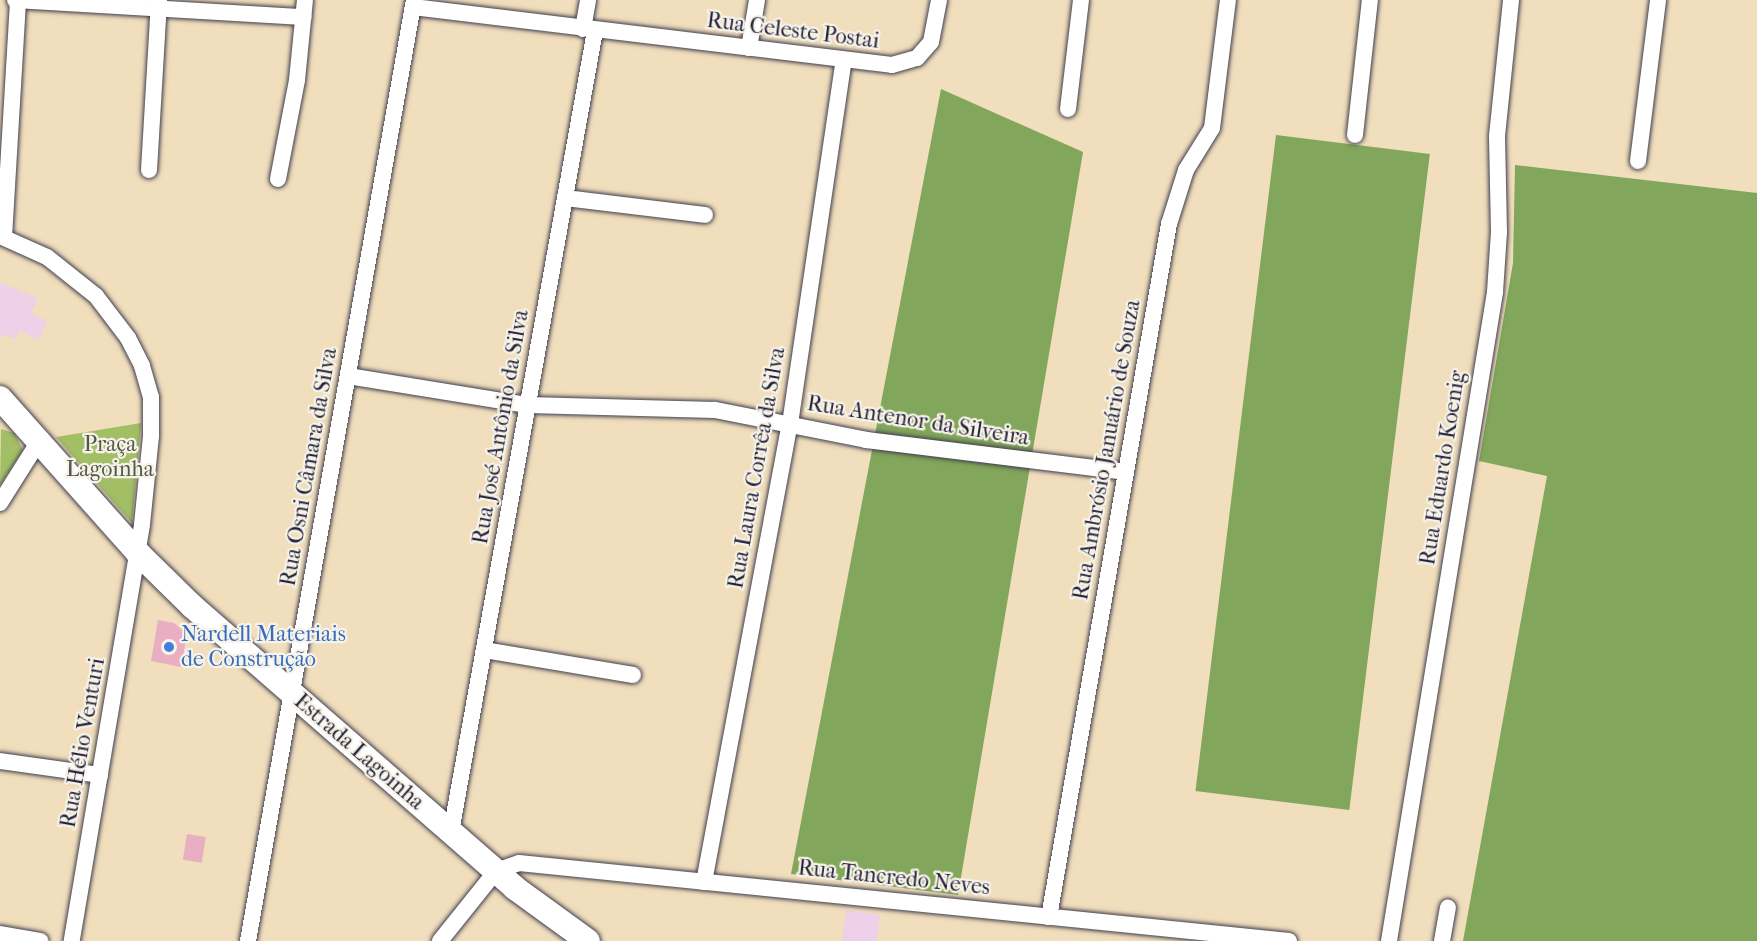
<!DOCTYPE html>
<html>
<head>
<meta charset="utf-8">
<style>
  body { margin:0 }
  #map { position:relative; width:1757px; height:941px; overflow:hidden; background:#f0debc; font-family:"IM FELL French Canon",serif }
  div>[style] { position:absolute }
  .built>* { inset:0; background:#eed0e8 }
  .green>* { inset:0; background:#a3bf66 }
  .forest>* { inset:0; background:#82a65b; transform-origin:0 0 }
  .building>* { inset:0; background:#e9aec2; transform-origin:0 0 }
  .roads { filter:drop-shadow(0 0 2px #413e4e) drop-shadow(0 0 2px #413e4e) }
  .minor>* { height:16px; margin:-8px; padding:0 8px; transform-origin:8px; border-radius:8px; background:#fff }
  .secondary>* { height:24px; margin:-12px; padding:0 12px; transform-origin:12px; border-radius:12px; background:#fff }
  .dots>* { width:16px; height:16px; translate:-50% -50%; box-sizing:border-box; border:3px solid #f7f3e8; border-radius:50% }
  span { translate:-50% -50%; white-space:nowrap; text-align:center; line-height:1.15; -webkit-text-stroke:4.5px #f7f3e8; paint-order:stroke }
  .street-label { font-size:22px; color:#22223b }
  .park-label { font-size:22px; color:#4f594a }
  .shop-label { font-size:22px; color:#366cbe }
  .left { translate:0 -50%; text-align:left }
</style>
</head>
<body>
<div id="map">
  <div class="built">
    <div style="clip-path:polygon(0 282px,38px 299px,31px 313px,47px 321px,38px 340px,20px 331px,15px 339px,3px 334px,0 340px)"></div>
    <div style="clip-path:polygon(846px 910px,880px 915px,877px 941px,842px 941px)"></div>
  </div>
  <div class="green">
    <div style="clip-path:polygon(141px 423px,132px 523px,56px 437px)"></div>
    <div style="clip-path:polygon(1px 429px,14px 433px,23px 450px,0 485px)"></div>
  </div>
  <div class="forest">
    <div style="clip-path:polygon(941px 89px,1083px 152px,958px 895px,791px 874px)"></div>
    <div style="left:1276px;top:135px;width:155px;height:661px;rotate:7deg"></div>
    <div style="clip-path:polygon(1515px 165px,1757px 193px,1757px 941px,1463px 941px,1547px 476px,1479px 461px,1513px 263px)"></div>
  </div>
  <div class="building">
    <div style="clip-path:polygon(158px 620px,174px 623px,187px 634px,181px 667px,151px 661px)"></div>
    <div style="left:187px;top:834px;width:19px;height:26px;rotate:9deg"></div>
  </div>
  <div class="roads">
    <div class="minor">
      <div style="left:15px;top:0;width:289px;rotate:3.4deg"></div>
      <div style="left:413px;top:7px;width:482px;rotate:6.9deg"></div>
      <div style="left:892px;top:65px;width:26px;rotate:-16deg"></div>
      <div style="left:917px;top:58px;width:21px;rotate:-49deg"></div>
      <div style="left:931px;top:42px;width:43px;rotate:-79.2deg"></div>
      <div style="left:583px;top:29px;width:29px;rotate:-80deg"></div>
      <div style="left:749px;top:48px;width:49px;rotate:-80.5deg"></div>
      <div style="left:1068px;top:109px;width:110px;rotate:-83.2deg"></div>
      <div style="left:1355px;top:135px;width:136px;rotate:-83.7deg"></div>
      <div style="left:1638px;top:161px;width:162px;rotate:-82.9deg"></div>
      <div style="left:149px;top:170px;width:170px;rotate:-86.6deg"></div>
      <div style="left:278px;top:179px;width:101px;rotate:-79.1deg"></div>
      <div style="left:297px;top:80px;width:80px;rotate:-84.3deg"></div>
      <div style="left:565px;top:198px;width:141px;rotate:6.9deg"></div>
      <div style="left:0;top:236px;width:51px;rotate:24.1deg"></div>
      <div style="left:47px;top:257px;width:63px;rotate:38.5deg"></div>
      <div style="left:96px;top:296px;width:53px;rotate:52.7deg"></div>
      <div style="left:128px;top:338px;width:31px;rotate:63deg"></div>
      <div style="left:142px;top:366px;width:32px;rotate:74deg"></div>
      <div style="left:151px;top:397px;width:39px;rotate:90deg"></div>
      <div style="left:151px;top:436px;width:89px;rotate:95.8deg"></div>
      <div style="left:142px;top:525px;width:422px;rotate:99.6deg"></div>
      <div style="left:4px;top:237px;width:237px;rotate:-86.6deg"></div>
      <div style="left:348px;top:376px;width:182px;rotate:9.2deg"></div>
      <div style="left:528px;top:405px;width:187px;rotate:1.5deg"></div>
      <div style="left:715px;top:410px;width:154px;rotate:11.2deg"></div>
      <div style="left:866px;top:440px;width:261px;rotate:7deg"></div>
      <div style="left:0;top:503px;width:73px;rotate:-57.8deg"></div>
      <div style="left:484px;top:650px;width:151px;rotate:9.5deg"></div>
      <div style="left:0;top:761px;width:101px;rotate:8deg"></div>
      <div style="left:451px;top:832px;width:814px;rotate:-79.81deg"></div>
      <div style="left:704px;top:882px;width:466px;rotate:-79.4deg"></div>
      <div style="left:790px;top:424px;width:368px;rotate:-81.6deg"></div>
      <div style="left:1049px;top:917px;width:703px;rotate:-80.18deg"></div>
      <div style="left:1169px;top:224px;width:57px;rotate:-72.5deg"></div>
      <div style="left:1186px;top:170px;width:49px;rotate:-58.2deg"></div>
      <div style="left:1212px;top:128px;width:129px;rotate:-82.9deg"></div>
      <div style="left:0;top:934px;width:41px;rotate:9.9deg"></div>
      <div style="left:248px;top:941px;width:956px;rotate:-80deg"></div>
      <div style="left:440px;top:941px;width:90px;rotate:-51.3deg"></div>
      <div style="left:496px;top:871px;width:24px;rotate:-19deg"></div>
      <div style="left:519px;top:863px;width:774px;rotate:5.78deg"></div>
      <div style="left:1389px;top:941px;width:658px;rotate:-80.72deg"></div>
      <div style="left:1495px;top:292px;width:60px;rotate:-86.2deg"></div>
      <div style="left:1499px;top:232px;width:96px;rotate:-91.2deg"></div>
      <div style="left:1497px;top:136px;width:137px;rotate:-84.1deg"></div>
      <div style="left:1442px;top:941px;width:34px;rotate:-80deg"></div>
    </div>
    <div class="secondary">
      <div style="left:0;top:398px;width:208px;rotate:48.3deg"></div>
      <div style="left:138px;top:553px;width:76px;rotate:44.5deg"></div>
      <div style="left:192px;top:606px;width:429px;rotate:41.1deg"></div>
      <div style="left:515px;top:888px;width:90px;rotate:36deg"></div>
    </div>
  </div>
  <div class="dots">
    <div style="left:169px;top:647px;background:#3f7fe0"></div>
  </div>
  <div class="street-label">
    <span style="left:793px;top:31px;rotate:7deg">Rua Celeste Postai</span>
    <span style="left:918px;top:421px;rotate:9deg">Rua Antenor da Silveira</span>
    <span style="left:501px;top:427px;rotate:-80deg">Rua José Antônio da Silva</span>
    <span style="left:1107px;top:450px;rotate:-80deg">Rua Ambrósio Januário de Souza</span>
    <span style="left:309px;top:467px;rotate:-80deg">Rua Osni Câmara da Silva</span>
    <span style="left:757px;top:468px;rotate:-80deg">Rua Laura Corrêa da Silva</span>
    <span style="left:1443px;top:468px;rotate:-81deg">Rua Eduardo Koenig</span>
    <span style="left:83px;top:743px;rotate:-80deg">Rua Hélio Venturi</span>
    <span style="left:359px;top:752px;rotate:41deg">Estrada Lagoinha</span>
    <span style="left:894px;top:878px;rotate:6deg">Rua Tancredo Neves</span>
  </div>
  <div class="park-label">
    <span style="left:110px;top:457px">Praça<br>Lagoinha</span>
  </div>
  <div class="shop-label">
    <span class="left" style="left:181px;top:647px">Nardell Materiais<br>de Construção</span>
  </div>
</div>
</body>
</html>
